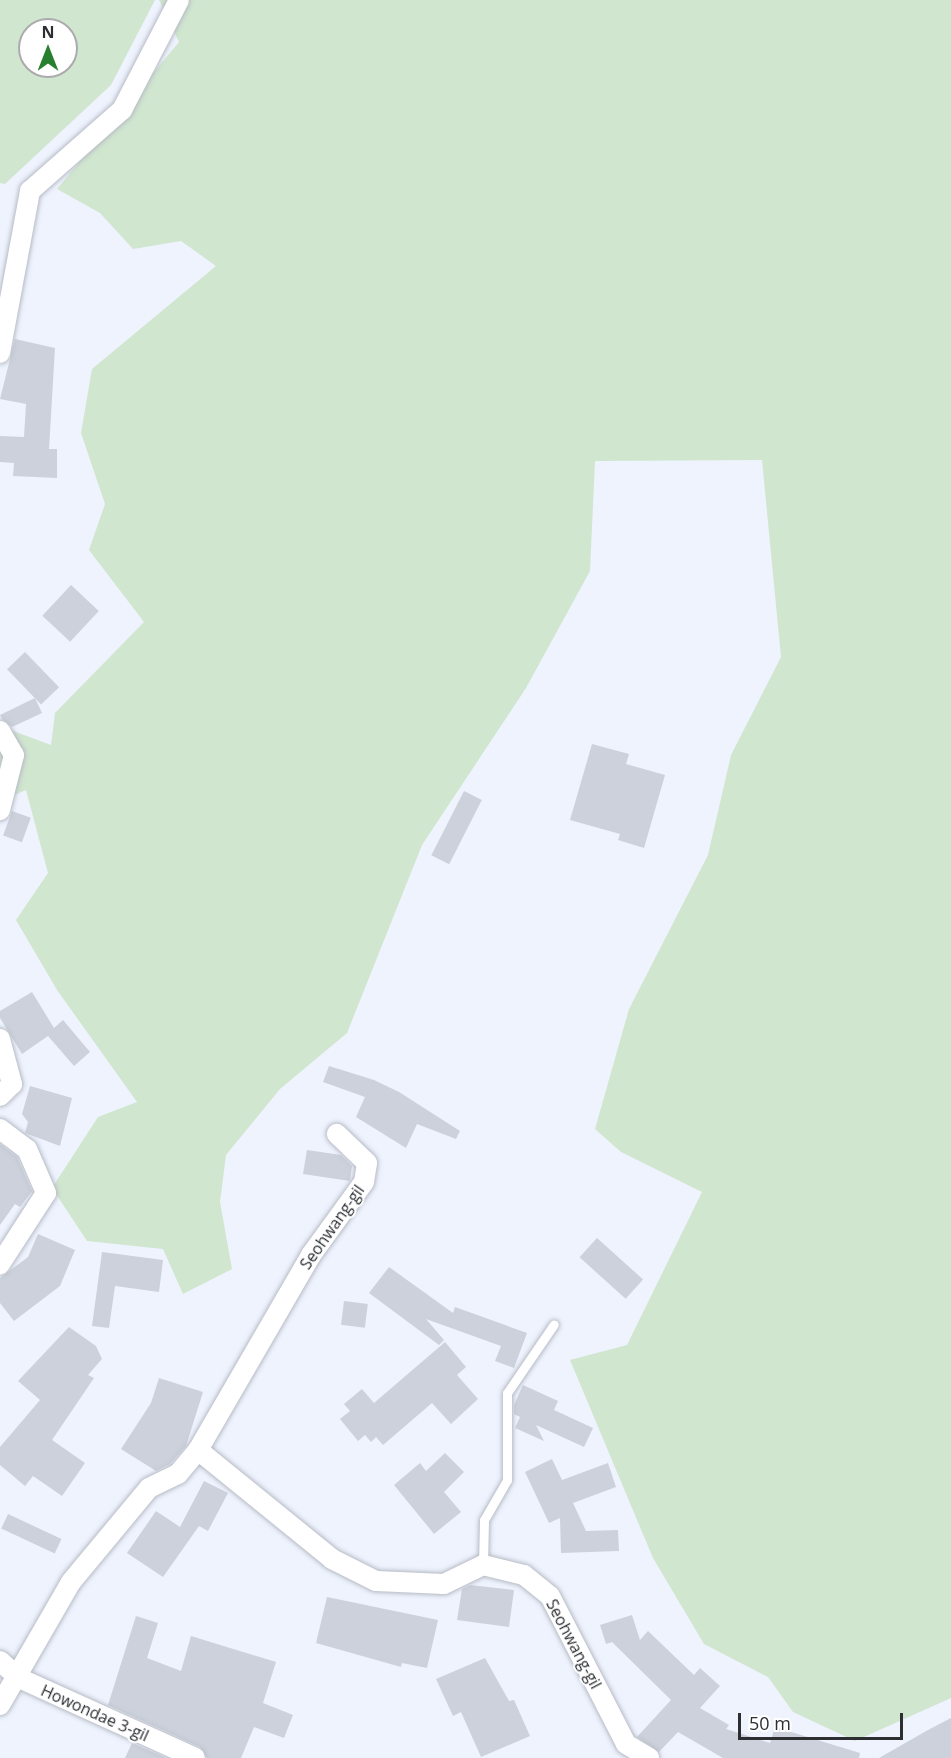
<!DOCTYPE html>
<html>
<head>
<meta charset="utf-8">
<style>
  body { margin:0 }
  #map { position:relative; width:951px; height:1758px; overflow:hidden; background:#eef3fe; font-family:"Open Sans",sans-serif }
  div>[style] { position:absolute }
  .green>* { inset:0; background:#d0e6cf }
  .building>* { inset:0; background:#ccd1db; transform-origin:0 0 }
  .roads { filter:drop-shadow(0 0 2px #b7bbc5) drop-shadow(0 0 2px #b7bbc5) }
  .lane>* { height:9px; margin:-4.5px; padding:0 4.5px; transform-origin:4.5px; border-radius:4.5px; background:#fff }
  .street>* { height:20px; margin:-10px; padding:0 10px; transform-origin:10px; border-radius:10px; background:#fff }
  span { translate:-50% -50%; white-space:nowrap; text-align:center; line-height:1.15; -webkit-text-stroke:4.5px #fff; paint-order:stroke }
  .street-label { font-size:16px; color:#2c2e32 }
  .north { position:absolute; left:18px; top:18px; width:60px; height:60px; box-sizing:border-box; background:#fff; border:2px solid #ababad; border-radius:50%; rotate:0deg; font-size:16px; font-weight:700; line-height:24px; text-align:center; color:#2c2e32 }
  .north::after { content:''; display:block; margin:auto; width:21px; height:27px; background:#28802f; clip-path:polygon(50% 0,100% 100%,50% 72%,0 100%) }
  .scale { position:absolute; left:738px; top:1713px; width:165px; height:27px; box-sizing:border-box; border:3px solid #2c2e32; border-top:0; padding-left:8px; font-size:18px; line-height:21px; white-space:nowrap; color:#2c2e32; -webkit-text-stroke:4px #fff; paint-order:stroke }
</style>
</head>
<body>
<div id="map">
  <div class="green">
    <div style="clip-path:polygon(evenodd,0 0,155px 0,111px 85px,5px 184px,0 183px,0 0,30px 30px,66px 30px,66px 66px,30px 66px,30px 30px)"></div>
    <div style="clip-path:polygon(159px 0,951px 0,951px 1698px,855px 1741px,793px 1712px,768px 1677px,704px 1644px,653px 1558px,570px 1360px,627px 1345px,702px 1192px,621px 1152px,595px 1129px,629px 1009px,708px 855px,731px 755px,781px 657px,762px 460px,595px 461px,590px 571px,526px 688px,422px 845px,347px 1033px,280px 1089px,226px 1155px,220px 1202px,232px 1269px,183px 1294px,163px 1249px,87px 1241px,52px 1188px,98px 1117px,137px 1102px,57px 990px,16px 920px,48px 873px,26px 790px,0 801px,0 726px,51px 745px,55px 713px,144px 622px,89px 550px,105px 504px,81px 433px,92px 369px,216px 266px,181px 241px,133px 249px,100px 213px,57px 189px,179px 42px)"></div>
  </div>
  <div class="building">
    <div style="clip-path:polygon(15px 339px,55px 348px,49px 449px,57px 449px,57px 478px,13px 476px,14px 463px,0 462px,0 436px,24px 437px,26px 404px,0 399px)"></div>
    <div style="left:71px;top:585px;width:38px;height:42px;rotate:43deg"></div>
    <div style="left:25px;top:652px;width:49px;height:25px;rotate:46deg"></div>
    <div style="clip-path:polygon(35px 698px,42px 713px,12px 727px,2px 719px,0 715px)"></div>
    <div style="clip-path:polygon(592px 744px,629px 754px,626px 764px,665px 775px,644px 848px,618px 840px,620px 834px,570px 820px)"></div>
    <div style="left:464px;top:791px;width:20px;height:72px;rotate:27deg"></div>
    <div style="left:12px;top:811px;width:20px;height:26px;rotate:20deg"></div>
    <div style="clip-path:polygon(32px 992px,54px 1028px,63px 1020px,90px 1052px,74px 1066px,48px 1036px,22px 1054px,0 1018px,0 1011px)"></div>
    <div style="clip-path:polygon(329px 1066px,374px 1080px,399px 1092px,460px 1131px,456px 1139px,417px 1124px,406px 1148px,356px 1117px,365px 1097px,323px 1082px)"></div>
    <div style="clip-path:polygon(30px 1086px,72px 1098px,60px 1146px,25px 1133px,28px 1122px,22px 1114px)"></div>
    <div style="clip-path:polygon(0 1144px,17px 1157px,32px 1191px,20px 1207px,15px 1204px,0 1225px)"></div>
    <div style="clip-path:polygon(307px 1150px,341px 1155px,352px 1166px,350px 1181px,303px 1174px)"></div>
    <div style="clip-path:polygon(38px 1234px,75px 1250px,60px 1286px,14px 1321px,0 1303px,0 1278px,28px 1257px)"></div>
    <div style="left:597px;top:1238px;width:62px;height:26px;rotate:42deg"></div>
    <div style="clip-path:polygon(102px 1252px,163px 1260px,159px 1292px,115px 1286px,109px 1328px,92px 1326px)"></div>
    <div style="clip-path:polygon(389px 1267px,453px 1313px,455px 1307px,527px 1333px,514px 1368px,495px 1361px,501px 1346px,426px 1319px,444px 1340px,439px 1345px,369px 1293px)"></div>
    <div style="left:344px;top:1301px;width:24px;height:24px;rotate:7deg"></div>
    <div style="clip-path:polygon(69px 1327px,96px 1346px,102px 1359px,88px 1375px,94px 1378px,52px 1440px,85px 1463px,62px 1496px,33px 1476px,25px 1486px,0 1465px,0 1447px,40px 1400px,18px 1381px)"></div>
    <div style="clip-path:polygon(445px 1342px,466px 1367px,457px 1375px,478px 1399px,451px 1424px,432px 1403px,383px 1445px,376px 1437px,371px 1442px,365px 1435px,358px 1441px,340px 1419px,350px 1411px,344px 1404px,362px 1389px,374px 1403px)"></div>
    <div style="clip-path:polygon(159px 1378px,203px 1392px,186px 1446px,170px 1464px,156px 1471px,121px 1449px,151px 1403px)"></div>
    <div style="clip-path:polygon(523px 1385px,558px 1401px,554px 1410px,593px 1428px,584px 1447px,536px 1425px,544px 1441px,515px 1428px,520px 1417px,514px 1414px,514px 1405px)"></div>
    <div style="clip-path:polygon(445px 1453px,464px 1472px,444px 1492px,461px 1512px,434px 1534px,394px 1485px,420px 1463px,426px 1471px)"></div>
    <div style="clip-path:polygon(552px 1459px,562px 1480px,608px 1463px,616px 1487px,573px 1503px,586px 1531px,618px 1530px,619px 1551px,561px 1553px,560px 1518px,549px 1523px,525px 1472px)"></div>
    <div style="clip-path:polygon(204px 1481px,228px 1493px,208px 1531px,199px 1526px,163px 1577px,127px 1553px,156px 1511px,180px 1527px)"></div>
    <div style="left:8px;top:1514px;width:59px;height:16px;rotate:25deg"></div>
    <div style="clip-path:polygon(470px 1585px,514px 1590px,509px 1627px,457px 1620px,462px 1589px)"></div>
    <div style="clip-path:polygon(327px 1597px,438px 1620px,427px 1668px,402px 1663px,401px 1667px,316px 1643px)"></div>
    <div style="clip-path:polygon(632px 1615px,640px 1640px,648px 1631px,694px 1675px,700px 1668px,720px 1686px,700px 1708px,729px 1725px,726px 1729px,770px 1743px,775px 1727px,860px 1753px,859px 1758px,723px 1758px,678px 1732px,659px 1752px,637px 1737px,671px 1700px,612px 1642px,606px 1644px,600px 1625px)"></div>
    <div style="clip-path:polygon(136px 1616px,158px 1623px,147px 1658px,181px 1671px,191px 1636px,276px 1662px,263px 1703px,293px 1715px,284px 1738px,254px 1727px,241px 1758px,207px 1758px,200px 1747px,108px 1705px)"></div>
    <div style="clip-path:polygon(485px 1658px,509px 1701px,514px 1700px,530px 1736px,481px 1757px,461px 1712px,453px 1716px,436px 1679px)"></div>
    <div style="clip-path:polygon(951px 1718px,951px 1758px,879px 1758px,928px 1730px)"></div>
    <div style="clip-path:polygon(132px 1743px,166px 1758px,125px 1758px)"></div>
  </div>
  <div class="roads">
    <div class="lane">
      <div style="left:483px;top:1565px;width:45px;rotate:-88.7deg"></div>
      <div style="left:484px;top:1520px;width:46px;rotate:-60.1deg"></div>
      <div style="left:507px;top:1480px;width:87px;rotate:-90deg"></div>
      <div style="left:507px;top:1393px;width:83px;rotate:-55.7deg"></div>
    </div>
    <div class="street">
      <div style="left:0;top:353px;width:165px;rotate:-79.5deg"></div>
      <div style="left:30px;top:191px;width:123px;rotate:-41.4deg"></div>
      <div style="left:122px;top:110px;width:124px;rotate:-62.6deg"></div>
      <div style="left:0;top:731px;width:28px;rotate:60deg"></div>
      <div style="left:14px;top:755px;width:57px;rotate:104.3deg"></div>
      <div style="left:0;top:1039px;width:47px;rotate:75.1deg"></div>
      <div style="left:12px;top:1084px;width:17px;rotate:135deg"></div>
      <div style="left:0;top:1129px;width:34px;rotate:37deg"></div>
      <div style="left:27px;top:1149px;width:48px;rotate:66.6deg"></div>
      <div style="left:46px;top:1193px;width:85px;rotate:122.9deg"></div>
      <div style="left:198px;top:1450px;width:173px;rotate:39.1deg"></div>
      <div style="left:332px;top:1559px;width:49px;rotate:26.6deg"></div>
      <div style="left:376px;top:1581px;width:68px;rotate:2.5deg"></div>
      <div style="left:444px;top:1584px;width:43px;rotate:-26deg"></div>
      <div style="left:483px;top:1565px;width:42px;rotate:13.7deg"></div>
      <div style="left:524px;top:1575px;width:33px;rotate:39deg"></div>
      <div style="left:550px;top:1596px;width:166px;rotate:62.8deg"></div>
      <div style="left:626px;top:1744px;width:27px;rotate:31deg"></div>
      <div style="left:0;top:1661px;width:25px;rotate:42deg"></div>
      <div style="left:19px;top:1678px;width:193px;rotate:24.4deg"></div>
      <div style="left:0;top:1705px;width:142px;rotate:-60deg"></div>
      <div style="left:71px;top:1582px;width:122px;rotate:-50.3deg"></div>
      <div style="left:149px;top:1488px;width:32px;rotate:-26deg"></div>
      <div style="left:178px;top:1474px;width:31px;rotate:-50deg"></div>
      <div style="left:198px;top:1450px;width:225px;rotate:-59.9deg"></div>
      <div style="left:311px;top:1255px;width:90px;rotate:-54deg"></div>
      <div style="left:364px;top:1182px;width:19px;rotate:-81deg"></div>
      <div style="left:367px;top:1163px;width:42px;rotate:-136deg"></div>
    </div>
  </div>
  <div class="street-label">
    <span style="left:332px;top:1227px;rotate:-55deg">Seohwang-gil</span>
    <span style="left:574px;top:1644px;rotate:62deg">Seohwang-gil</span>
    <span style="left:95px;top:1713px;rotate:24deg">Howondae 3-gil</span>
  </div>
  <div class="north">N</div>
  <div class="scale">50 m</div>
</div>
</body>
</html>
